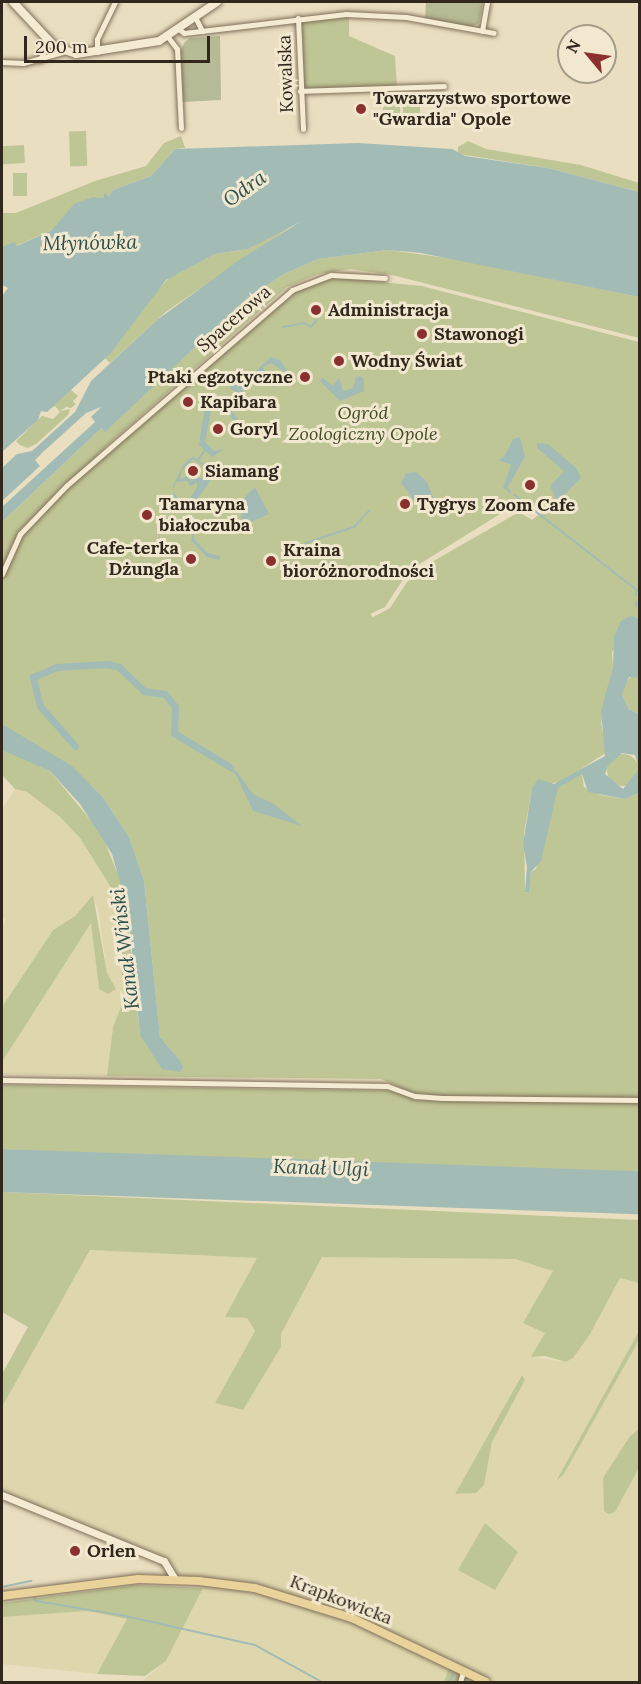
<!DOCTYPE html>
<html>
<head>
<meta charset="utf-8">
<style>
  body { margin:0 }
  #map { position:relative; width:641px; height:1684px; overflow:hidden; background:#e9dec0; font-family:Lora,serif }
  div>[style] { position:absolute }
  .farmland>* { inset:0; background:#ded7ae }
  .green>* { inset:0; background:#bfc695; transform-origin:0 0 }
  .round { border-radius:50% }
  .cemetery>* { inset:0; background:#b5bb94 }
  .water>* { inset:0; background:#a2bcb5; transform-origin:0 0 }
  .stream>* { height:1.5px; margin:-0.75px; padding:0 0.75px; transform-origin:0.75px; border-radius:0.75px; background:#a2bcb5 }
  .canal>* { height:7px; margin:-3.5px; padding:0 3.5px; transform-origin:3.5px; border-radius:3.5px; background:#a2bcb5 }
  .roads { filter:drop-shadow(0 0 2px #806f5a) drop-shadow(0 0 2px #806f5a) }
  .minor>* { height:5px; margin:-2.5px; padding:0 2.5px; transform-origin:2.5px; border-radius:2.5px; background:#f5ebd2 }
  .tertiary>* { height:7px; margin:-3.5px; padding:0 3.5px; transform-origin:3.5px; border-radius:3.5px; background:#f5ebd2 }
  .secondary>* { height:8px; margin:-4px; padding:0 4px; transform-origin:4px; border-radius:4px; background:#f5ebd2 }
  .primary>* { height:8px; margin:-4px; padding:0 4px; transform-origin:4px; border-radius:4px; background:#ead39a }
  .dots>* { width:16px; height:16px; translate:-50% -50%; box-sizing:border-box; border:3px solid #f1e8cf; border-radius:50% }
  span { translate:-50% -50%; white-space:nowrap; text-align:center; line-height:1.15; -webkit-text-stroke:6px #f1e8cf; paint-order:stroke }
  .street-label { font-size:18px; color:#31271d }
  .poi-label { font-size:18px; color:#31271d; font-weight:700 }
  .left { translate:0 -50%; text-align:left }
  .right { translate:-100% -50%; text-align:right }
  .park-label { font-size:18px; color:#414c25; font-style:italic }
  .water-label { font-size:20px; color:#2d504e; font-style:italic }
  .frame { position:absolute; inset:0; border:3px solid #31271d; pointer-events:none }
  .north { position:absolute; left:557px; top:24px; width:60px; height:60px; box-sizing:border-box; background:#f1e8cf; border:2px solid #a49b88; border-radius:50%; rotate:299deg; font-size:16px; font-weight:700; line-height:24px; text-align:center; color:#31271d }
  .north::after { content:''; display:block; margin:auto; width:21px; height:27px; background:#8a312f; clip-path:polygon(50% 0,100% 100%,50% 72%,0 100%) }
  .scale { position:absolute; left:24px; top:36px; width:186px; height:27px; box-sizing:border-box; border:3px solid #31271d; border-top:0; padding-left:8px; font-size:18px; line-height:21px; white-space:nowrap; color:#31271d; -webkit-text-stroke:4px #f1e8cf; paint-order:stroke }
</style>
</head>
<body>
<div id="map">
  <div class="farmland">
    <div style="clip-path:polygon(15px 789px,27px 792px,60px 817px,80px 838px,110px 886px,115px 904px,124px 1000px,113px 1027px,107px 1076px,2px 1074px,2px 1062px,91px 922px,99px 989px,107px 973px,98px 908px,92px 896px,75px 916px,53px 930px,2px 1007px,2px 928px,6px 920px,2px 917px,2px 809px)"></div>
    <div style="clip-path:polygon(evenodd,90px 1250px,258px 1258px,226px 1317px,247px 1318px,255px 1331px,216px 1403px,242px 1410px,281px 1347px,281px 1334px,322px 1257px,515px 1259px,554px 1271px,545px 1333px,532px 1357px,566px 1362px,573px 1358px,589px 1336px,620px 1278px,639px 1283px,639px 1331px,556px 1480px,564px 1474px,639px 1340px,639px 1429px,630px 1436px,620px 1453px,615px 1512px,639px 1468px,639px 1682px,486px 1682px,450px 1665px,444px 1682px,141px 1682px,166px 1661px,206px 1581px,175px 1579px,168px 1564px,2px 1491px,2px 1407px,90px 1250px,522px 1375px,525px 1380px,492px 1442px,487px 1469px,476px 1493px,455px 1494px,522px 1375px)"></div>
    <div style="clip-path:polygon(87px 1611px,128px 1619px,97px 1674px,2px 1664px,2px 1617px)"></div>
  </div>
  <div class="green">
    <div style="clip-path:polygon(349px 14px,349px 36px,395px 56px,397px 88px,300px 91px,298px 18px)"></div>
    <div style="left:383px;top:92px;width:17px;height:35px"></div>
    <div style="left:403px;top:101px;width:17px;height:26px"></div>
    <div style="left:86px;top:131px;width:35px;height:17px;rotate:88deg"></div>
    <div style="clip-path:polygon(181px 136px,185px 148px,175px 149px,151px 176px,113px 190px,109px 196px,104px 192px,103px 198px,52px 230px,16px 246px,2px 247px,2px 213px,16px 213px,95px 181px,146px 166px,164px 143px)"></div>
    <div style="clip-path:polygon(468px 141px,486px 149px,581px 165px,639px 183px,639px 192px,548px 168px,458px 154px,458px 147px)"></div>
    <div style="left:24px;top:145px;width:18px;height:22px;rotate:87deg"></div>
    <div style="left:13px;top:173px;width:14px;height:23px"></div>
    <div style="clip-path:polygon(299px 221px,167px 311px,110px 363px,105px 358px,144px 304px,170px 277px,215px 254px,248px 249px)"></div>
    <div style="clip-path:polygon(evenodd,388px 250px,455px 259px,639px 297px,639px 338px,392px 275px,351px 269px,318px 274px,287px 287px,111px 442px,21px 529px,23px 534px,68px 488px,293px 291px,331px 277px,422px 286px,639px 342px,639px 618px,636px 617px,612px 652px,613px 666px,601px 723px,607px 752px,581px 769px,584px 787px,600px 795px,625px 799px,639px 793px,639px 1176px,2px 1149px,2px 1085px,408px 1091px,381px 1079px,107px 1076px,113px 1027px,124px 999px,115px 904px,110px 886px,80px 838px,60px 817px,27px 792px,15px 789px,2px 775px,2px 750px,34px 761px,50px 771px,101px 833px,125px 891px,140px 1035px,179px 1059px,160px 1037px,144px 880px,129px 837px,103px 797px,90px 784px,2px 724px,2px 522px,95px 434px,102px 428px,105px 431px,247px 298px,284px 274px,318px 259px,388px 250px,524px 499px,541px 513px,532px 520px,519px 512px,430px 563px,407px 582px,390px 608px,373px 617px,370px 614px,385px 607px,404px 578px,418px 565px,524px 499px,388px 250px,558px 782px,536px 869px,531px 872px,528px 893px,525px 892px,524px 833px,532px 788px,558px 782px)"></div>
    <div style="clip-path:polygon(70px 389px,78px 396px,73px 401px,76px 404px,71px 408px,66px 407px,60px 411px,70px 409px,68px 415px,36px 444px,28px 448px,20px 445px,16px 441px,42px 416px,53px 419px,60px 412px,55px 406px,50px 409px)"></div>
    <div style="clip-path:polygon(633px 675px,639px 678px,639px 714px,629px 709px,622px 694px,622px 686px)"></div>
    <div class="round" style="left:607px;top:754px;width:32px;height:32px"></div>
    <div style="clip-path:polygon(93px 895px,107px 973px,116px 989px,108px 994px,99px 989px,91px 923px,2px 1062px,2px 1007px,53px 930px,75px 916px)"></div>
    <div style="clip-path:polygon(2px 1192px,639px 1220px,639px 1283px,620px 1278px,589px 1336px,573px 1358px,566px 1362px,545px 1356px,531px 1357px,545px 1333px,523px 1323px,553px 1271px,515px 1259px,322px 1257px,281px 1334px,281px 1347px,243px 1410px,215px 1403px,255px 1331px,247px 1318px,225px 1317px,257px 1258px,90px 1250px,2px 1407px,2px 1374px,28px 1327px,2px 1312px)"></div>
    <div style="clip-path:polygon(639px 1331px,639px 1340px,564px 1474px,556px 1481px)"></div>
    <div style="clip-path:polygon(522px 1375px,525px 1380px,492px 1442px,484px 1485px,476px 1493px,455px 1494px)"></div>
    <div style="clip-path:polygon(639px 1429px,639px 1468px,615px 1512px,609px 1514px,604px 1511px,603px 1478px,630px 1436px)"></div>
    <div style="clip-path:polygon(485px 1523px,518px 1552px,495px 1590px,458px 1570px)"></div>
    <div style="clip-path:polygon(136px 1585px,203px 1588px,166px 1661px,145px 1676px,97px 1674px,127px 1619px,87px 1611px,2px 1617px,2px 1603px)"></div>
    <div style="clip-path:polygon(450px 1665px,486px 1682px,444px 1682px)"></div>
  </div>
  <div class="cemetery">
    <div style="clip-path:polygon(426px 2px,483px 2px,479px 23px,472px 27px,425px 19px)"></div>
    <div style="clip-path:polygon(220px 36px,221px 100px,182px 102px,181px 49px,185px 42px,190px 38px)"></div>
  </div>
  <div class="water">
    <div style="clip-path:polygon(358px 143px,452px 149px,465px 156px,548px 168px,639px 192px,639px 297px,421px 253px,388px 250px,318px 259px,284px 274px,247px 298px,105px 432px,102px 428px,95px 434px,2px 522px,2px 507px,95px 422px,91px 417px,101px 407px,86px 413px,42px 453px,35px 460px,40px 466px,2px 501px,2px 468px,17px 454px,32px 451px,75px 412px,91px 381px,157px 320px,242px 258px,300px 222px,248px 249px,215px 254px,166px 280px,110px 354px,47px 412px,41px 411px,38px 420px,2px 452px,2px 296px,8px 288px,2px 285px,2px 247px,14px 242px,17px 246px,52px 230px,74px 204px,93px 197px,103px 198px,104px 192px,109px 196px,113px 190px,151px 176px,175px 149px)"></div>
    <div style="clip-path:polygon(evenodd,271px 357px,280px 360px,289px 373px,279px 385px,273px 387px,261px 377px,254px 378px,240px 394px,230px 389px,231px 375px,238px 370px,249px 377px,271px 357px,271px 363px,287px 374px,273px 384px,263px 367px,271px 363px)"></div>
    <div style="clip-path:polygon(322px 377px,333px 386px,339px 377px,343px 391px,353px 388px,356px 377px,360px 376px,364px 379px,364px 391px,340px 401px,320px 381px)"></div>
    <div style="clip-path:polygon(223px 398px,246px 431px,243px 434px,222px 405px,211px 411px,205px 442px,214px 451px,224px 449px,212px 457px,199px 445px,204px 412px)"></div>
    <div style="clip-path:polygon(520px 437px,525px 457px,506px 490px,503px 488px,511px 465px,498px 460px,504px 457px,513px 439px)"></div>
    <div style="clip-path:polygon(537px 443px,548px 444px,577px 469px,581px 478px,562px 497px,556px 499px,550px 486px,564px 471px,537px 448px)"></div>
    <div style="clip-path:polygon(evenodd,193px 456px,216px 473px,195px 502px,183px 506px,174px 498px,173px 486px,183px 465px,193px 456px,193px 459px,203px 466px,205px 477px,191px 479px,191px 482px,187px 476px,180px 480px,182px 470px,193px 459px,193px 456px,187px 481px,190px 486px,197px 483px,197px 487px,190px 498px,179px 500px,173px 491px,176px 482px,187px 481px)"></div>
    <div style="clip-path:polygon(416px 472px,427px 482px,434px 499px,428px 505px,416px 503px,401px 483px,406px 473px)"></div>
    <div style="clip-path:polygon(255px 487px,269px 514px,248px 523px,240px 517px,245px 509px,244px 498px)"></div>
    <div style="clip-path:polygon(206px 521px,207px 525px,194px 531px,194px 539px,208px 553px,220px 556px,219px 560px,207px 557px,191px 540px,195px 525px)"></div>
    <div style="clip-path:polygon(630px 616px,639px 618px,639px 678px,629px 677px,622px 694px,629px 709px,639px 714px,639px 768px,635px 755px,622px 753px,608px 766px,605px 774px,623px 789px,639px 769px,639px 793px,625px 799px,588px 792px,582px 774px,558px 788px,541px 861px,531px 872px,529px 893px,525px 892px,527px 867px,523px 844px,532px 788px,538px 779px,554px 784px,605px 756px,601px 711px,613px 667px,614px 636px,621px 621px)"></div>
    <div style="clip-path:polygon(2px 724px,72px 766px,103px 797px,129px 837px,144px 880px,160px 1037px,179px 1059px,183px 1067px,180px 1072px,162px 1069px,140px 1035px,128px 910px,112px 854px,80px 804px,50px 771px,2px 750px)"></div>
    <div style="clip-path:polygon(223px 762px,237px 772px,253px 794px,274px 804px,302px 826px,253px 811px,236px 775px)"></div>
    <div style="left:2px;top:1149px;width:638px;height:43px;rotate:2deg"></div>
  </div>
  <div class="stream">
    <div style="left:283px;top:327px;width:22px;rotate:-10deg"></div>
    <div style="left:305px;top:323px;width:7px;rotate:34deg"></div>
    <div style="left:311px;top:327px;width:9px;rotate:-49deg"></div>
    <div style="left:199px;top:459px;width:11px;rotate:-56deg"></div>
    <div style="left:508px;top:489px;width:4px;rotate:56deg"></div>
    <div style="left:515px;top:495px;width:155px;rotate:37.9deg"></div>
    <div style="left:637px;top:590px;width:5px;rotate:101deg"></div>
    <div style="left:168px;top:510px;width:11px;rotate:-38deg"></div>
    <div style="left:301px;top:549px;width:8px;rotate:-50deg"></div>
    <div style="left:306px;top:543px;width:51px;rotate:-18.4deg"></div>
    <div style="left:354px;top:527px;width:22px;rotate:-47deg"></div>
    <div style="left:636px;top:607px;width:5px;rotate:-90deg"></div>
    <div style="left:2px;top:1587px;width:30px;rotate:-12deg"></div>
    <div style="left:35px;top:1598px;width:3px;rotate:72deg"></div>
    <div style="left:36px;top:1601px;width:86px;rotate:9.4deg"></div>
    <div style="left:121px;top:1615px;width:137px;rotate:12.6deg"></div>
    <div style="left:255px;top:1645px;width:77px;rotate:28.9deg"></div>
    <div style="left:449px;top:1682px;width:8px;rotate:-60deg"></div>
  </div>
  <div class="canal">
    <div style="left:75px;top:746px;width:53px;rotate:-131.2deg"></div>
    <div style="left:40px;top:706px;width:30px;rotate:-104deg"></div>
    <div style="left:33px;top:677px;width:25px;rotate:-23deg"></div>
    <div style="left:56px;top:667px;width:52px;rotate:-3.3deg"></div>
    <div style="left:108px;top:664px;width:11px;rotate:15deg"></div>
    <div style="left:119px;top:667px;width:35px;rotate:44deg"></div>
    <div style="left:144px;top:691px;width:21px;rotate:8deg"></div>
    <div style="left:165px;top:694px;width:16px;rotate:52deg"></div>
    <div style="left:175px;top:707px;width:26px;rotate:92deg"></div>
    <div style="left:174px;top:733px;width:66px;rotate:31.3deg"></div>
  </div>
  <div class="roads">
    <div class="minor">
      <div style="left:195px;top:17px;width:16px;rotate:63deg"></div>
      <div style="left:298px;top:18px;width:111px;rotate:87.4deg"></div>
      <div style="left:180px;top:30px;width:5px;rotate:37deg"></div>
      <div style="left:184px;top:33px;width:163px;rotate:-6.7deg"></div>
      <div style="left:346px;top:14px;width:60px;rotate:2.9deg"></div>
      <div style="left:406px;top:17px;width:89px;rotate:10.3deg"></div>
      <div style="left:482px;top:31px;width:29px;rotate:-80deg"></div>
      <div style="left:168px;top:37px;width:15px;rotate:53deg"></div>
      <div style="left:177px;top:49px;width:79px;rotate:87.1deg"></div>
      <div style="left:97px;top:52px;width:13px;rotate:-90deg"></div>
      <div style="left:97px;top:39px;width:41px;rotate:-64.1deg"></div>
      <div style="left:40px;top:60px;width:21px;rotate:-67deg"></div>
      <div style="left:2px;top:62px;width:21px;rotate:3deg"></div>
      <div style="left:23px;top:63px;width:41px;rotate:-15.4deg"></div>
      <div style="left:300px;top:91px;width:144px;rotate:-2deg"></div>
      <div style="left:2px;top:574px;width:44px;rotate:-65.8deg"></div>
      <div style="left:20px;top:534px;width:66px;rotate:-46.2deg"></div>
      <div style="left:66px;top:486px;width:299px;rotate:-40.9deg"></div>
      <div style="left:292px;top:290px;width:42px;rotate:-21deg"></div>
      <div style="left:331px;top:275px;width:54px;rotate:3.2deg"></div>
      <div style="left:2px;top:1080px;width:385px;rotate:0.9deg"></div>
      <div style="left:387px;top:1086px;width:30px;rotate:20deg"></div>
      <div style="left:415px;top:1096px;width:27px;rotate:4deg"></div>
      <div style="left:442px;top:1098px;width:198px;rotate:0.6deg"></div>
      <div style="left:460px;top:1682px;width:10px;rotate:-73deg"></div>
    </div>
    <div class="tertiary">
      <div style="left:2px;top:1495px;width:175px;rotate:22.2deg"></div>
      <div style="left:164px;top:1561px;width:21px;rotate:59deg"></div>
    </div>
    <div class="secondary">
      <div style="left:13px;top:2px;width:62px;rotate:47deg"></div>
      <div style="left:55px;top:47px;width:22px;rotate:18deg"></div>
      <div style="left:76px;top:54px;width:84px;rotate:-8.9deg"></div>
      <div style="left:159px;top:41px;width:70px;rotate:-33.9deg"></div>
    </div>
    <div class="primary">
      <div style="left:2px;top:1596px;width:137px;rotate:-7.1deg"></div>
      <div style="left:138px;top:1579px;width:61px;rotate:1.9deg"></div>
      <div style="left:199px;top:1581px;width:56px;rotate:7.1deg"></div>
      <div style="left:255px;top:1588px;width:102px;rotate:17.2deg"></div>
      <div style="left:352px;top:1618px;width:148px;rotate:25.5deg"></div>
    </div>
  </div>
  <div class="dots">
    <div style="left:361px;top:109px;background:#8a312f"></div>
    <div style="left:316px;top:310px;background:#8a312f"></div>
    <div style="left:422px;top:334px;background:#8a312f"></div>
    <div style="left:339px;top:361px;background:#8a312f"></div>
    <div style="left:305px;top:377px;background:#8a312f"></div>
    <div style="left:188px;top:402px;background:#8a312f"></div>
    <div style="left:218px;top:429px;background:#8a312f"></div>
    <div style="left:193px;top:471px;background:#8a312f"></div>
    <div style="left:530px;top:485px;background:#8a312f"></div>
    <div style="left:405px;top:504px;background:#8a312f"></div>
    <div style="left:147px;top:515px;background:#8a312f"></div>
    <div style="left:191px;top:559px;background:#8a312f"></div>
    <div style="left:271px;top:561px;background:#8a312f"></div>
    <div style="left:75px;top:1551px;background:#8a312f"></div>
  </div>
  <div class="street-label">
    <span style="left:286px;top:74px;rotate:-92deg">Kowalska</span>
    <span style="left:234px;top:319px;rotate:-41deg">Spacerowa</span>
    <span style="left:341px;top:1600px;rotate:21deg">Krapkowicka</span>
  </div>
  <div class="poi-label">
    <span class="left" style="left:373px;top:109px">Towarzystwo sportowe<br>"Gwardia" Opole</span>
    <span class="left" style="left:328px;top:310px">Administracja</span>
    <span class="left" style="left:434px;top:334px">Stawonogi</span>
    <span class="left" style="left:351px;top:361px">Wodny Świat</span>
    <span class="right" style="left:293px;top:377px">Ptaki egzotyczne</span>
    <span class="left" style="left:200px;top:402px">Kapibara</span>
    <span class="left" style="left:230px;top:429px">Goryl</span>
    <span class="left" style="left:205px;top:471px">Siamang</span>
    <span class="left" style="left:417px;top:504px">Tygrys</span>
    <span class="left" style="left:159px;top:515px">Tamaryna<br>białoczuba</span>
    <span style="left:530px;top:505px">Zoom Cafe</span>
    <span class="right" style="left:179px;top:559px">Cafe-terka<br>Dżungla</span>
    <span class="left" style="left:283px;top:561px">Kraina<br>bioróżnorodności</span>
    <span class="left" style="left:87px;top:1551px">Orlen</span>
  </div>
  <div class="park-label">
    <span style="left:363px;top:424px">Ogród<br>Zoologiczny Opole</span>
  </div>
  <div class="water-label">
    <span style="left:244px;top:188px;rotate:-35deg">Odra</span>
    <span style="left:90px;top:242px;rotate:-1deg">Młynówka</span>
    <span style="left:124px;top:949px;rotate:-97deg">Kanał Wiński</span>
    <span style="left:321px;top:1167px;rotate:2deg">Kanał Ulgi</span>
  </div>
  <div class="frame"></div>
  <div class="north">N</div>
  <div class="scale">200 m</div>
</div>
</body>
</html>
